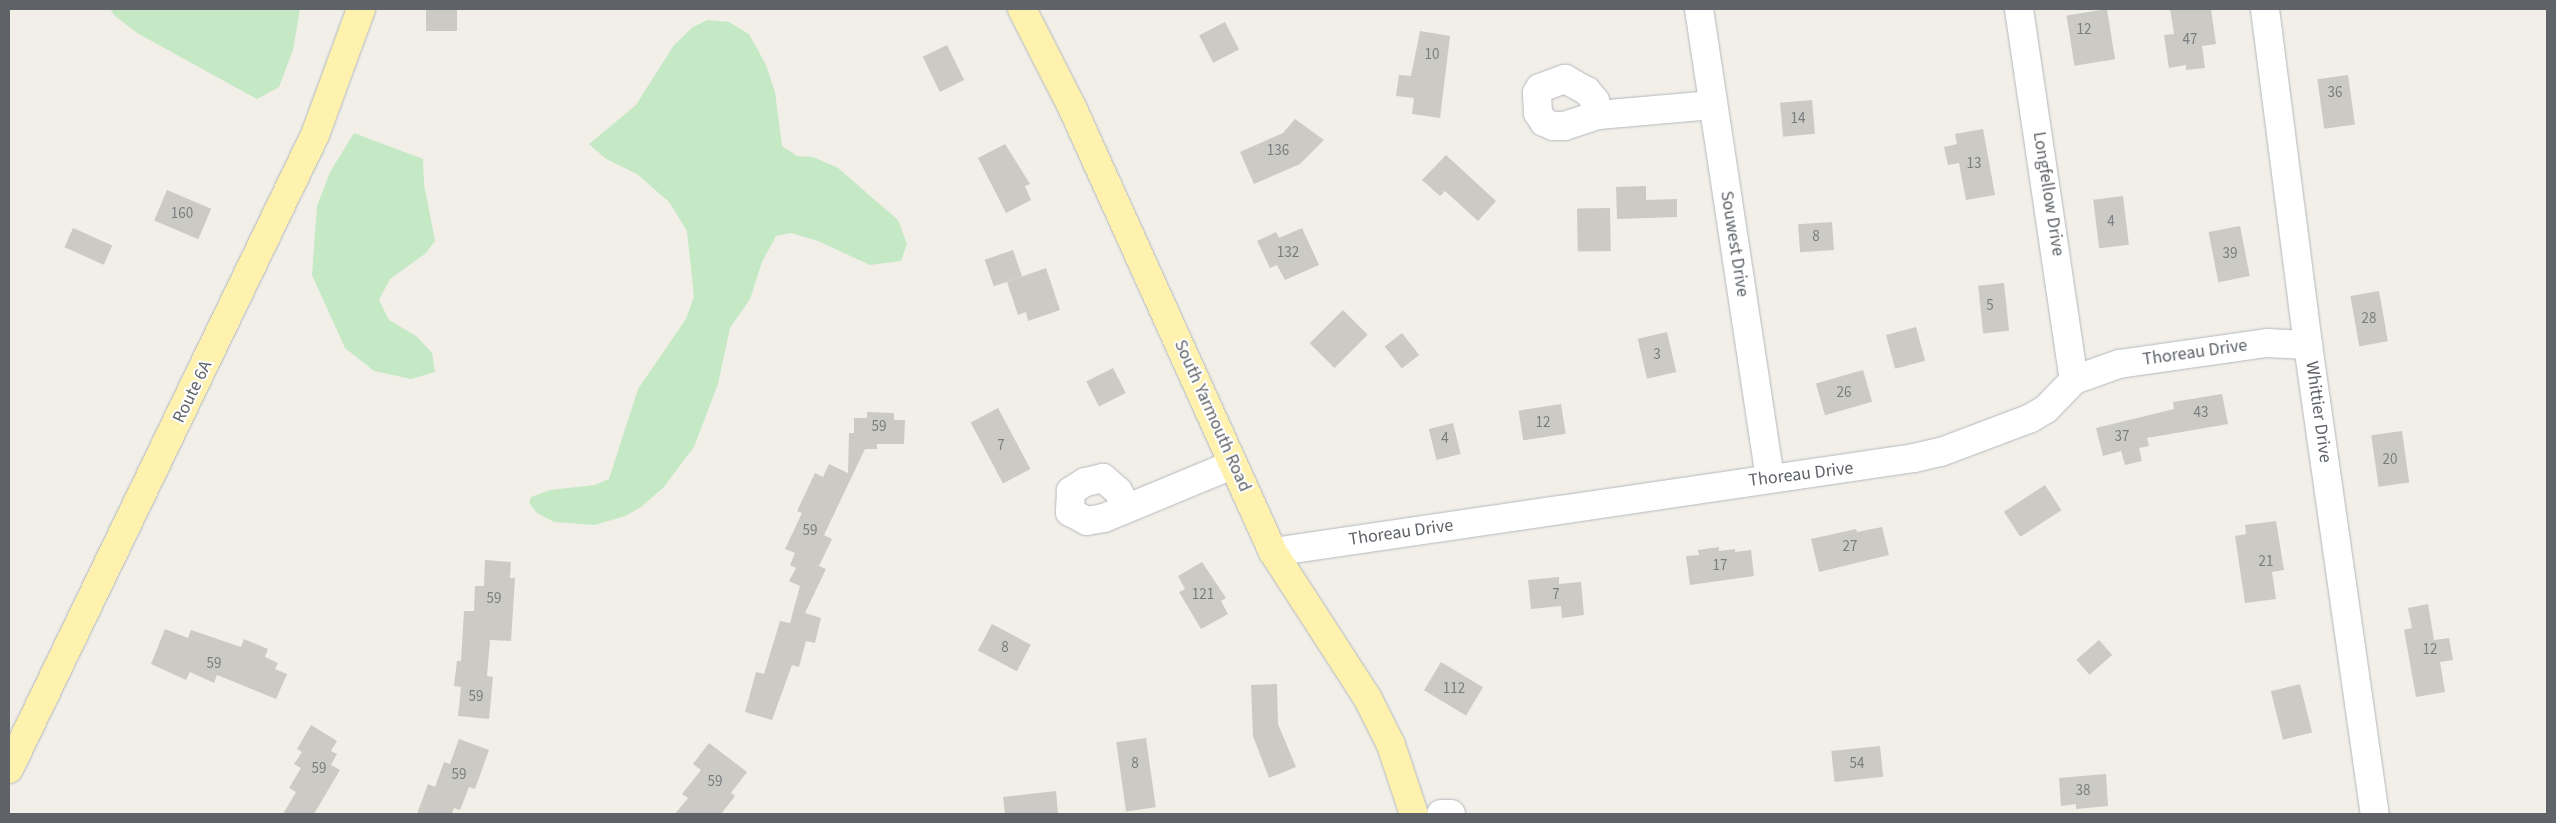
<!DOCTYPE html>
<html>
<head>
<meta charset="utf-8">
<style>
  body { margin:0 }
  #map { position:relative; width:2556px; height:823px; overflow:hidden; background:#f1efe8; font-family:"Source Sans 3",sans-serif }
  div>[style] { position:absolute }
  .green>* { inset:0; background:#c5e8c5 }
  .building>* { inset:0; background:#cccac5; transform-origin:0 0 }
  .roads { filter:drop-shadow(0 0 1px #b5b8bc) drop-shadow(0 0 1px #b5b8bc) }
  .minor>* { height:28px; margin:-14px; padding:0 14px; transform-origin:14px; border-radius:14px; background:#fff }
  .major>* { height:28px; margin:-14px; padding:0 14px; transform-origin:14px; border-radius:14px; background:#fff2af }
  span { translate:-50% -50%; white-space:nowrap; text-align:center; line-height:1.15; -webkit-text-stroke:4px #fff; paint-order:stroke }
  .number-label { font-size:15px; color:#7a7d7f }
  .number-label span { -webkit-text-stroke-width:0 }
  .street-label { font-size:18px; color:#5f6368 }
  .frame { position:absolute; inset:0; border:10px solid #5f6368; pointer-events:none }
</style>
</head>
<body>
<div id="map">
  <div class="green">
    <div style="clip-path:polygon(110px 9px,300px 9px,293px 50px,279px 87px,257px 99px,137px 33px,115px 16px)"></div>
    <div style="clip-path:polygon(707px 20px,729px 22px,749px 34px,766px 65px,775px 92px,782px 146px,797px 156px,813px 157px,838px 168px,898px 220px,907px 244px,901px 261px,870px 265px,818px 241px,791px 233px,776px 236px,762px 262px,750px 299px,730px 328px,718px 384px,694px 447px,663px 488px,641px 507px,625px 516px,595px 525px,554px 522px,537px 513px,529px 503px,531px 497px,550px 490px,595px 485px,609px 479px,638px 389px,686px 319px,694px 297px,687px 231px,669px 202px,637px 174px,606px 159px,589px 144px,636px 105px,674px 45px,693px 27px)"></div>
    <div style="clip-path:polygon(354px 133px,423px 159px,424px 184px,435px 241px,426px 253px,390px 279px,379px 300px,389px 320px,416px 336px,432px 353px,435px 372px,411px 379px,374px 371px,345px 348px,312px 275px,317px 206px,330px 172px)"></div>
  </div>
  <div class="building">
    <div style="left:426px;top:9px;width:31px;height:22px"></div>
    <div style="left:2107px;top:9px;width:51px;height:41px;rotate:81deg"></div>
    <div style="clip-path:polygon(2170px 9px,2211px 9px,2216px 44px,2202px 46px,2205px 68px,2186px 70px,2186px 65px,2169px 68px,2164px 35px,2174px 34px)"></div>
    <div style="left:1225px;top:22px;width:31px;height:29px;rotate:63deg"></div>
    <div style="clip-path:polygon(1420px 31px,1450px 36px,1440px 118px,1412px 114px,1414px 98px,1396px 96px,1399px 75px,1411px 76px)"></div>
    <div style="left:947px;top:45px;width:39px;height:27px;rotate:64deg"></div>
    <div style="left:2348px;top:75px;width:50px;height:31px;rotate:82deg"></div>
    <div style="left:1812px;top:100px;width:34px;height:32px;rotate:85deg"></div>
    <div style="clip-path:polygon(1295px 119px,1324px 140px,1300px 164px,1254px 184px,1240px 152px,1283px 133px)"></div>
    <div style="clip-path:polygon(1983px 129px,1995px 195px,1966px 200px,1959px 163px,1948px 165px,1944px 147px,1957px 144px,1955px 134px)"></div>
    <div style="clip-path:polygon(1005px 144px,1030px 184px,1025px 186px,1031px 200px,1006px 213px,978px 158px)"></div>
    <div style="clip-path:polygon(1446px 155px,1496px 201px,1478px 221px,1445px 191px,1440px 196px,1422px 180px)"></div>
    <div style="clip-path:polygon(1646px 186px,1646px 200px,1677px 199px,1677px 217px,1617px 219px,1616px 187px)"></div>
    <div style="left:167px;top:190px;width:48px;height:33px;rotate:23deg"></div>
    <div style="left:2123px;top:196px;width:49px;height:30px;rotate:83deg"></div>
    <div style="left:1610px;top:208px;width:43px;height:33px;rotate:89deg"></div>
    <div style="left:1832px;top:222px;width:28px;height:34px;rotate:86deg"></div>
    <div style="left:2240px;top:226px;width:51px;height:32px;rotate:79deg"></div>
    <div style="left:73px;top:228px;width:43px;height:21px;rotate:24deg"></div>
    <div style="clip-path:polygon(1302px 228px,1319px 265px,1285px 280px,1277px 265px,1270px 268px,1257px 241px,1276px 232px,1279px 238px)"></div>
    <div style="left:1013px;top:250px;width:28px;height:30px;rotate:71deg"></div>
    <div style="clip-path:polygon(1046px 268px,1060px 310px,1028px 321px,1026px 312px,1018px 315px,1007px 282px)"></div>
    <div style="left:2004px;top:283px;width:48px;height:26px;rotate:84deg"></div>
    <div style="left:2379px;top:291px;width:51px;height:29px;rotate:80deg"></div>
    <div style="left:1343px;top:310px;width:35px;height:47px;rotate:45deg"></div>
    <div style="left:1916px;top:327px;width:35px;height:31px;rotate:75deg"></div>
    <div style="left:1667px;top:332px;width:41px;height:30px;rotate:77deg"></div>
    <div style="left:1402px;top:333px;width:28px;height:22px;rotate:52deg"></div>
    <div style="left:1113px;top:368px;width:28px;height:30px;rotate:63deg"></div>
    <div style="left:1863px;top:370px;width:33px;height:49px;rotate:74deg"></div>
    <div style="clip-path:polygon(2222px 394px,2228px 424px,2147px 438px,2149px 446px,2139px 448px,2142px 461px,2125px 465px,2121px 451px,2103px 456px,2096px 428px,2174px 409px,2173px 402px)"></div>
    <div style="left:1561px;top:404px;width:30px;height:43px;rotate:81deg"></div>
    <div style="left:998px;top:408px;width:69px;height:31px;rotate:62deg"></div>
    <div style="clip-path:polygon(867px 412px,894px 413px,894px 420px,905px 420px,904px 444px,877px 444px,877px 449px,865px 449px,824px 535px,832px 539px,819px 566px,826px 569px,805px 613px,821px 618px,815px 643px,806px 641px,799px 667px,792px 665px,772px 720px,745px 712px,756px 672px,764px 674px,780px 621px,790px 623px,800px 586px,789px 581px,796px 568px,790px 565px,795px 553px,785px 549px,802px 513px,797px 511px,815px 473px,823px 477px,829px 464px,848px 473px,849px 433px,854px 433px,854px 418px,867px 418px)"></div>
    <div style="left:1453px;top:423px;width:32px;height:25px;rotate:76deg"></div>
    <div style="left:2402px;top:431px;width:52px;height:31px;rotate:82deg"></div>
    <div style="left:2045px;top:485px;width:30px;height:49px;rotate:57deg"></div>
    <div style="clip-path:polygon(2276px 521px,2284px 570px,2272px 572px,2276px 599px,2245px 603px,2235px 536px,2246px 534px,2245px 525px)"></div>
    <div style="clip-path:polygon(1882px 527px,1889px 555px,1819px 572px,1811px 539px,1856px 529px,1857px 532px)"></div>
    <div style="clip-path:polygon(1719px 547px,1719px 551px,1735px 549px,1735px 552px,1751px 550px,1754px 576px,1690px 585px,1686px 556px,1699px 555px,1698px 550px)"></div>
    <div style="clip-path:polygon(485px 560px,511px 562px,510px 578px,515px 578px,511px 641px,490px 640px,487px 676px,493px 677px,489px 719px,458px 716px,461px 687px,454px 686px,457px 661px,461px 661px,464px 611px,474px 611px,475px 586px,484px 586px)"></div>
    <div style="clip-path:polygon(1202px 562px,1226px 598px,1221px 601px,1228px 614px,1201px 629px,1179px 592px,1185px 589px,1178px 576px)"></div>
    <div style="clip-path:polygon(1559px 577px,1559px 584px,1581px 582px,1584px 615px,1562px 618px,1561px 606px,1531px 609px,1528px 580px)"></div>
    <div style="clip-path:polygon(2428px 604px,2434px 640px,2449px 638px,2453px 660px,2440px 662px,2445px 692px,2416px 697px,2404px 630px,2412px 628px,2408px 608px)"></div>
    <div style="left:992px;top:624px;width:44px;height:30px;rotate:28deg"></div>
    <div style="clip-path:polygon(165px 629px,188px 638px,191px 630px,241px 647px,244px 639px,268px 649px,265px 657px,278px 663px,275px 669px,287px 674px,276px 699px,217px 675px,214px 683px,190px 672px,186px 680px,151px 664px)"></div>
    <div style="left:2099px;top:640px;width:20px;height:30px;rotate:49deg"></div>
    <div style="left:1441px;top:662px;width:49px;height:33px;rotate:31deg"></div>
    <div style="clip-path:polygon(1277px 684px,1278px 724px,1296px 767px,1269px 778px,1253px 736px,1251px 685px)"></div>
    <div style="left:2300px;top:684px;width:50px;height:30px;rotate:76deg"></div>
    <div style="clip-path:polygon(311px 725px,337px 741px,331px 751px,337px 754px,331px 765px,340px 770px,314px 814px,283px 814px,296px 792px,289px 788px,301px 768px,294px 764px,302px 752px,297px 749px)"></div>
    <div style="left:1146px;top:738px;width:70px;height:30px;rotate:82deg"></div>
    <div style="clip-path:polygon(459px 739px,489px 750px,475px 789px,469px 787px,460px 810px,454px 808px,452px 814px,417px 814px,428px 784px,435px 787px,444px 762px,450px 764px)"></div>
    <div style="clip-path:polygon(709px 743px,747px 772px,731px 793px,735px 796px,721px 814px,675px 814px,688px 798px,682px 794px,701px 770px,693px 764px)"></div>
    <div style="left:1880px;top:746px;width:31px;height:49px;rotate:84deg"></div>
    <div style="clip-path:polygon(2106px 774px,2108px 806px,2076px 809px,2076px 804px,2061px 806px,2059px 778px)"></div>
    <div style="clip-path:polygon(1056px 791px,1058px 814px,1005px 814px,1003px 797px)"></div>
  </div>
  <div class="roads">
    <div class="minor">
      <div style="left:1699px;top:9px;width:474px;rotate:81.4deg"></div>
      <div style="left:2019px;top:9px;width:375px;rotate:81.6deg"></div>
      <div style="left:2265px;top:9px;width:339px;rotate:82.7deg"></div>
      <div style="left:2308px;top:345px;width:474px;rotate:81.9deg"></div>
      <div style="left:1565px;top:79px;width:25px;rotate:29deg"></div>
      <div style="left:1587px;top:91px;width:13px;rotate:51deg"></div>
      <div style="left:1595px;top:101px;width:14px;rotate:78deg"></div>
      <div style="left:1598px;top:115px;width:35px;rotate:162deg"></div>
      <div style="left:1565px;top:126px;width:12px;rotate:180deg"></div>
      <div style="left:1553px;top:126px;width:10px;rotate:-156deg"></div>
      <div style="left:1544px;top:122px;width:11px;rotate:-124deg"></div>
      <div style="left:1538px;top:113px;width:20px;rotate:-93deg"></div>
      <div style="left:1537px;top:93px;width:6px;rotate:-59deg"></div>
      <div style="left:1540px;top:88px;width:27px;rotate:-20deg"></div>
      <div style="left:1598px;top:115px;width:115px;rotate:-5deg"></div>
      <div style="left:1127px;top:508px;width:19px;rotate:-118deg"></div>
      <div style="left:1118px;top:491px;width:20px;rotate:-139deg"></div>
      <div style="left:1103px;top:478px;width:18px;rotate:167deg"></div>
      <div style="left:1085px;top:482px;width:17px;rotate:147deg"></div>
      <div style="left:1071px;top:491px;width:21px;rotate:93deg"></div>
      <div style="left:1070px;top:512px;width:19px;rotate:28deg"></div>
      <div style="left:1087px;top:521px;width:17px;rotate:-10deg"></div>
      <div style="left:1104px;top:518px;width:139px;rotate:-22.5deg"></div>
      <div style="left:1273px;top:552px;width:648px;rotate:-8.34deg"></div>
      <div style="left:1914px;top:458px;width:28px;rotate:-13deg"></div>
      <div style="left:1941px;top:452px;width:96px;rotate:-20.7deg"></div>
      <div style="left:2031px;top:418px;width:17px;rotate:-31deg"></div>
      <div style="left:2046px;top:409px;width:40px;rotate:-46deg"></div>
      <div style="left:2074px;top:380px;width:48px;rotate:-19.6deg"></div>
      <div style="left:2119px;top:364px;width:149px;rotate:-8.1deg"></div>
      <div style="left:2267px;top:343px;width:41px;rotate:2.8deg"></div>
      <div style="left:1441px;top:814px;width:10px"></div>
    </div>
    <div class="major">
      <div style="left:1022px;top:9px;width:110px;rotate:63deg"></div>
      <div style="left:1072px;top:107px;width:488px;rotate:65.7deg"></div>
      <div style="left:1273px;top:552px;width:175px;rotate:57.1deg"></div>
      <div style="left:1368px;top:699px;width:51px;rotate:63.4deg"></div>
      <div style="left:1391px;top:745px;width:73px;rotate:71.6deg"></div>
      <div style="left:9px;top:769px;width:704px;rotate:-64.24deg"></div>
      <div style="left:315px;top:135px;width:134px;rotate:-69.9deg"></div>
    </div>
  </div>
  <div class="number-label">
    <span style="left:2084px;top:30px">12</span>
    <span style="left:2190px;top:40px">47</span>
    <span style="left:1432px;top:55px">10</span>
    <span style="left:2335px;top:93px">36</span>
    <span style="left:1798px;top:119px">14</span>
    <span style="left:1278px;top:151px">136</span>
    <span style="left:1974px;top:164px">13</span>
    <span style="left:182px;top:214px">160</span>
    <span style="left:2111px;top:222px">4</span>
    <span style="left:1816px;top:237px">8</span>
    <span style="left:1288px;top:253px">132</span>
    <span style="left:2230px;top:254px">39</span>
    <span style="left:1990px;top:306px">5</span>
    <span style="left:2369px;top:319px">28</span>
    <span style="left:1657px;top:355px">3</span>
    <span style="left:1844px;top:393px">26</span>
    <span style="left:2201px;top:413px">43</span>
    <span style="left:1543px;top:423px">12</span>
    <span style="left:879px;top:427px">59</span>
    <span style="left:2122px;top:437px">37</span>
    <span style="left:1445px;top:439px">4</span>
    <span style="left:1001px;top:446px">7</span>
    <span style="left:2390px;top:460px">20</span>
    <span style="left:810px;top:531px">59</span>
    <span style="left:1850px;top:547px">27</span>
    <span style="left:2266px;top:562px">21</span>
    <span style="left:1720px;top:566px">17</span>
    <span style="left:1203px;top:595px">121</span>
    <span style="left:1556px;top:595px">7</span>
    <span style="left:494px;top:599px">59</span>
    <span style="left:1005px;top:648px">8</span>
    <span style="left:2430px;top:650px">12</span>
    <span style="left:214px;top:664px">59</span>
    <span style="left:1454px;top:689px">112</span>
    <span style="left:476px;top:697px">59</span>
    <span style="left:1135px;top:764px">8</span>
    <span style="left:1857px;top:764px">54</span>
    <span style="left:319px;top:769px">59</span>
    <span style="left:459px;top:775px">59</span>
    <span style="left:715px;top:782px">59</span>
    <span style="left:2083px;top:791px">38</span>
  </div>
  <div class="street-label">
    <span style="left:2048px;top:194px;rotate:81deg">Longfellow Drive</span>
    <span style="left:1734px;top:244px;rotate:81deg">Souwest Drive</span>
    <span style="left:2195px;top:353px;rotate:-8deg">Thoreau Drive</span>
    <span style="left:193px;top:392px;rotate:-64deg">Route 6A</span>
    <span style="left:2318px;top:412px;rotate:82deg">Whittier Drive</span>
    <span style="left:1212px;top:416px;rotate:66deg">South Yarmouth Road</span>
    <span style="left:1801px;top:475px;rotate:-7deg">Thoreau Drive</span>
    <span style="left:1401px;top:533px;rotate:-8deg">Thoreau Drive</span>
  </div>
  <div class="frame"></div>
</div>
</body>
</html>
